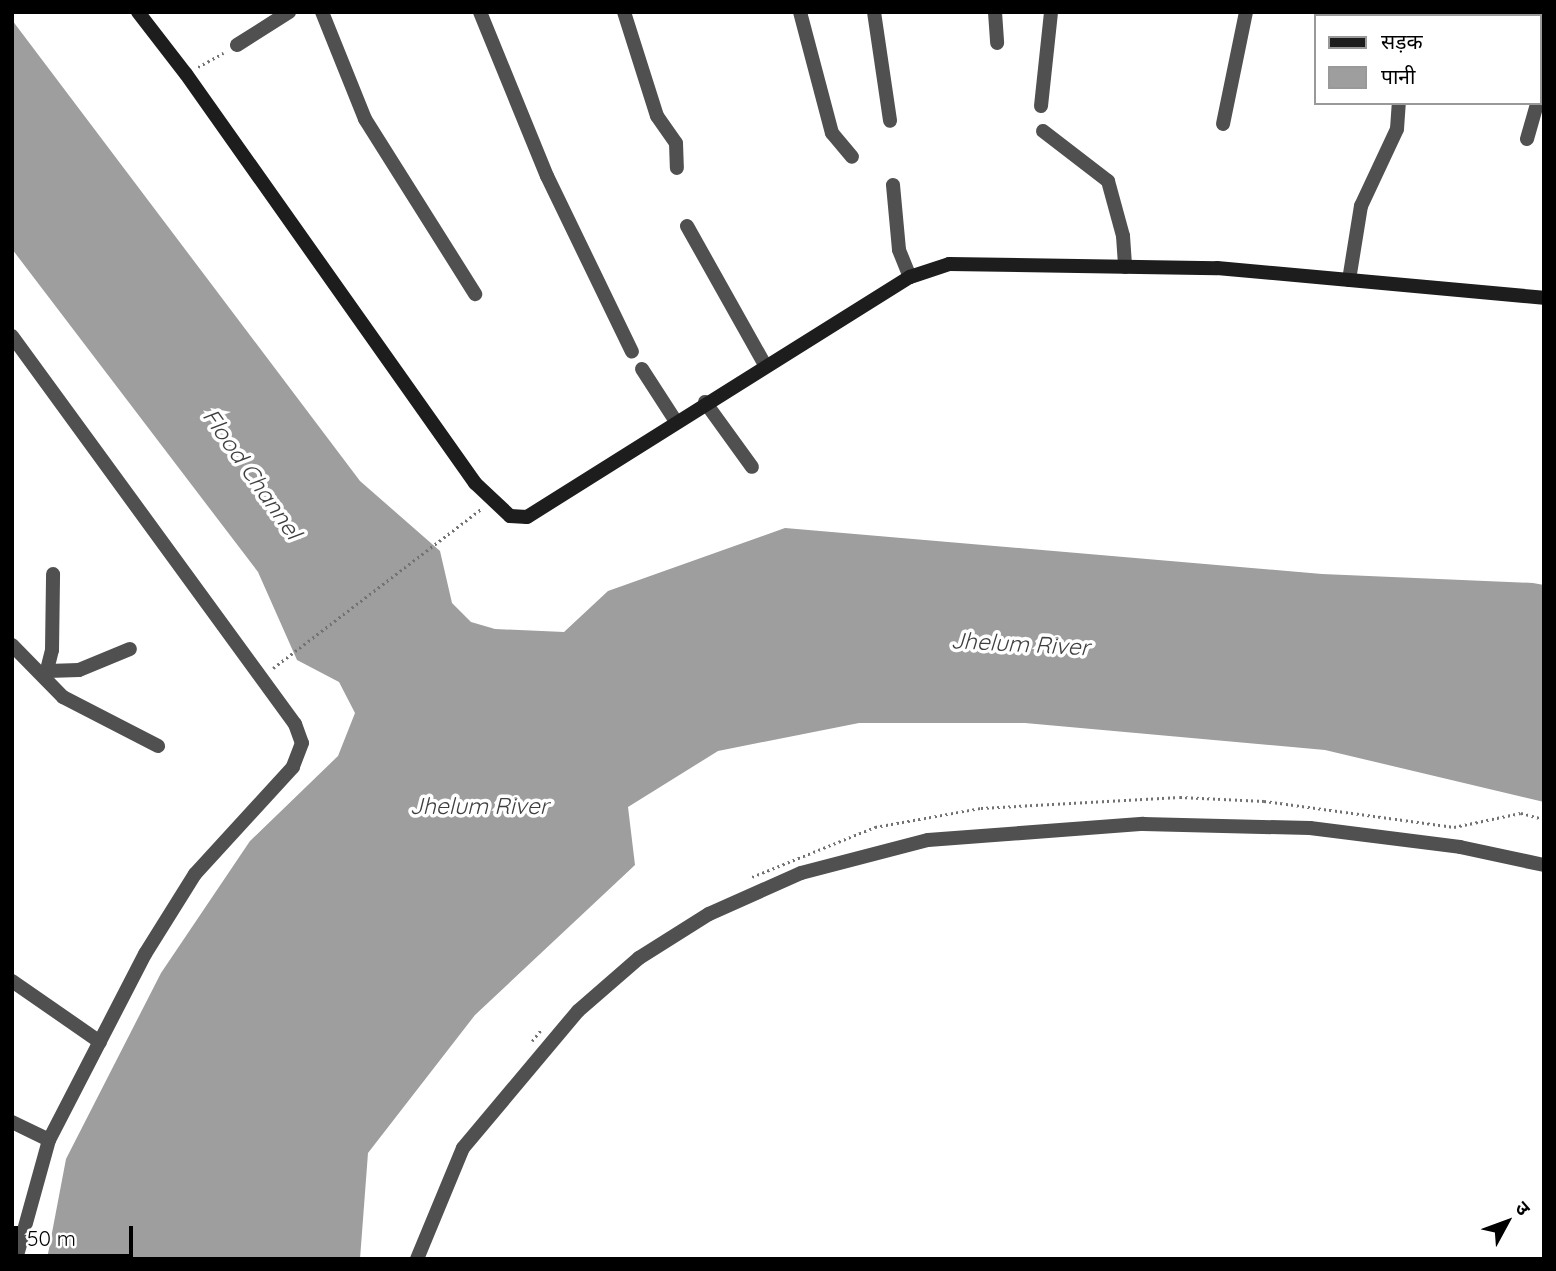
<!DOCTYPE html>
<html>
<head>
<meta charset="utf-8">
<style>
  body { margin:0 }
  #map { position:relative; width:1556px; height:1271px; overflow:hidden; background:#fff; font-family:Quicksand,"Noto Sans Devanagari",sans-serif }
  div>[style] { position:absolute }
  .water>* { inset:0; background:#9e9e9e }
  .path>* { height:2.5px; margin-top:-1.25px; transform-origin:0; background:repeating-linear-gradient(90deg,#727272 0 2px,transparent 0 5.5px) }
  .minor>* { height:14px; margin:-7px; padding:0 7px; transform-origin:7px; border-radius:7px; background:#505050 }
  .secondary>* { height:14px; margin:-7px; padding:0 7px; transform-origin:7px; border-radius:7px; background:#1d1d1d }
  span { translate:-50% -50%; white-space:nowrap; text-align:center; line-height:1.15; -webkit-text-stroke:7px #fff; paint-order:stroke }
  .water-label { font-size:23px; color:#3f3f3f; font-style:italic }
  .frame { position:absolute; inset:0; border:14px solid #000; pointer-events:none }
  .legend { position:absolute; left:1314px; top:14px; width:228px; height:91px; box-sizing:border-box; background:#fff; border:2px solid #999; margin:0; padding:9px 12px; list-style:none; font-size:21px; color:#000 }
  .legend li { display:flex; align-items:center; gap:14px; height:35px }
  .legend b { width:35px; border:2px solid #999 }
  .north { position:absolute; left:1472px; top:1187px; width:70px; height:70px; -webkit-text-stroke:5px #fff; paint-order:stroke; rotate:49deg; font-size:19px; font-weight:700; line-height:28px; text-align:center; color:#000 }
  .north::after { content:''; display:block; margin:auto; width:24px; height:32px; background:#000; clip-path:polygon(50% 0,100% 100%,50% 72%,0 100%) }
  .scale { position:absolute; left:14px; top:1226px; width:119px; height:32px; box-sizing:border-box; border:4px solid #000; border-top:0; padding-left:9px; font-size:21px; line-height:24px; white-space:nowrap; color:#000; -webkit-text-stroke:5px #fff; paint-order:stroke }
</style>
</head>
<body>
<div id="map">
  <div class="water">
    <div style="clip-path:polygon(12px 20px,360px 481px,440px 551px,452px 603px,471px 622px,495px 629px,564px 632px,608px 591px,785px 528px,1322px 574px,1533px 583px,1544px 585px,1544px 802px,1325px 750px,1025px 723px,859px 723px,718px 751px,628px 807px,635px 865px,475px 1015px,368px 1153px,360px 1259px,47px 1259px,66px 1159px,161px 973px,250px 841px,338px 756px,355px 713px,339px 682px,297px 660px,258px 572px,12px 249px)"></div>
  </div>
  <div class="path">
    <div style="left:198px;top:67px;width:29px;rotate:-29deg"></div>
    <div style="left:273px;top:668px;width:263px;rotate:-37.4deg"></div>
    <div style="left:752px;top:877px;width:133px;rotate:-22.1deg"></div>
    <div style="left:875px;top:827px;width:108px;rotate:-10.2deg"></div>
    <div style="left:981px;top:808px;width:199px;rotate:-3.2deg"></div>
    <div style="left:1180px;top:797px;width:84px;rotate:2.7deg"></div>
    <div style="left:1264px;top:801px;width:192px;rotate:7.8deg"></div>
    <div style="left:1454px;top:827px;width:68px;rotate:-11.8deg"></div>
    <div style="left:1521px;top:813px;width:24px;rotate:15deg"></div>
    <div style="left:532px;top:1041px;width:14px;rotate:-51deg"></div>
  </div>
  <div class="minor">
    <div style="left:322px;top:12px;width:115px;rotate:68.1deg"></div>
    <div style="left:365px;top:119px;width:207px;rotate:57.8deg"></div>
    <div style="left:480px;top:12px;width:177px;rotate:67.8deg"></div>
    <div style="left:547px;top:176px;width:195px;rotate:64.2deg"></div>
    <div style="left:624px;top:12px;width:109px;rotate:72.4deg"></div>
    <div style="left:657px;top:116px;width:33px;rotate:55deg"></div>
    <div style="left:676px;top:143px;width:25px;rotate:88deg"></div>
    <div style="left:800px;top:12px;width:125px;rotate:75.2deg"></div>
    <div style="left:832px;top:133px;width:31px;rotate:50deg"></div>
    <div style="left:874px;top:12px;width:110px;rotate:81.6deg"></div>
    <div style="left:995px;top:12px;width:31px;rotate:86deg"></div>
    <div style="left:1405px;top:16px;width:4px;rotate:-76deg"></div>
    <div style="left:237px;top:45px;width:62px;rotate:-32.4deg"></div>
    <div style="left:1540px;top:91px;width:14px;rotate:-73deg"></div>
    <div style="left:1041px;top:106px;width:95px;rotate:-83.9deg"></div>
    <div style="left:1223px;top:124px;width:114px;rotate:-78.4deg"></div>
    <div style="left:1043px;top:131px;width:82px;rotate:37.6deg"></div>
    <div style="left:1108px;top:181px;width:57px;rotate:74.7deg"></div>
    <div style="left:1123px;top:236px;width:31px;rotate:86deg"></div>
    <div style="left:1527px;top:139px;width:37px;rotate:-74deg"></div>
    <div style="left:893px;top:185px;width:65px;rotate:84.7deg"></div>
    <div style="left:899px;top:250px;width:29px;rotate:68deg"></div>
    <div style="left:687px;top:226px;width:159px;rotate:60.7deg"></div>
    <div style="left:1349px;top:280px;width:75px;rotate:-80.8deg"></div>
    <div style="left:1361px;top:206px;width:85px;rotate:-64.9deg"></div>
    <div style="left:1397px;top:129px;width:26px;rotate:-86deg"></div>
    <div style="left:12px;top:336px;width:480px;rotate:53.9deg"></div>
    <div style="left:295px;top:724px;width:20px;rotate:70deg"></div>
    <div style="left:302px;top:743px;width:26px;rotate:111deg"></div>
    <div style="left:293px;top:767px;width:145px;rotate:132.5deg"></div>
    <div style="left:195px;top:874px;width:94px;rotate:122deg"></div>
    <div style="left:145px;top:954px;width:209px;rotate:117.3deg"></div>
    <div style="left:49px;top:1140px;width:123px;rotate:105.5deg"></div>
    <div style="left:642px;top:369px;width:61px;rotate:57.1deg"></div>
    <div style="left:705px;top:402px;width:80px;rotate:54.1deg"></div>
    <div style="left:12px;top:645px;width:73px;rotate:45.6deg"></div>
    <div style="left:63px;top:697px;width:107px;rotate:27.3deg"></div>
    <div style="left:48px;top:671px;width:31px;rotate:-2deg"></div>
    <div style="left:79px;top:670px;width:55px;rotate:-22.4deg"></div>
    <div style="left:45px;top:678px;width:29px;rotate:-76deg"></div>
    <div style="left:52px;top:650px;width:76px;rotate:-89.2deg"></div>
    <div style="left:12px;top:981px;width:107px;rotate:34.7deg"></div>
    <div style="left:12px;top:1122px;width:41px;rotate:25.9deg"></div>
    <div style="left:417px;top:1259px;width:120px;rotate:-67.5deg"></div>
    <div style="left:463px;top:1148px;width:179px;rotate:-50deg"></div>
    <div style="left:578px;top:1011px;width:81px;rotate:-41deg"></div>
    <div style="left:639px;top:958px;width:83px;rotate:-32.2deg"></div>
    <div style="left:709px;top:914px;width:101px;rotate:-24deg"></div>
    <div style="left:801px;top:873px;width:131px;rotate:-14.6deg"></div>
    <div style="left:928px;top:840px;width:216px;rotate:-4.3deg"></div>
    <div style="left:1143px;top:824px;width:167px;rotate:1.4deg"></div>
    <div style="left:1310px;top:828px;width:151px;rotate:7.2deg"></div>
    <div style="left:1460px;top:847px;width:86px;rotate:12.1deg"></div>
  </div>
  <div class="secondary">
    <div style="left:138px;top:12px;width:78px;rotate:52.3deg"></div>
    <div style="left:186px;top:74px;width:501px;rotate:54.75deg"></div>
    <div style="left:475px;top:483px;width:48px;rotate:43.3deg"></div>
    <div style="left:510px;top:516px;width:17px;rotate:3deg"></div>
    <div style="left:527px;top:517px;width:452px;rotate:-32.1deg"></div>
    <div style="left:910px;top:277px;width:41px;rotate:-18.4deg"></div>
    <div style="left:949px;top:264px;width:268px;rotate:0.9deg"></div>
    <div style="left:1217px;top:268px;width:328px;rotate:5.2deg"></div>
  </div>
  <div class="water-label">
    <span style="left:252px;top:474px;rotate:55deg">Flood Channel</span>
    <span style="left:1020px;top:644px;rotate:3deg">Jhelum River</span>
    <span style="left:479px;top:806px">Jhelum River</span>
  </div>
  <div class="frame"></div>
  <ul class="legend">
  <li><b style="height:9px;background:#1d1d1d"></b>सड़क</li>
  <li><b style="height:19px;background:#9e9e9e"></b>पानी</li>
  </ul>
  <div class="north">उ</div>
  <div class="scale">50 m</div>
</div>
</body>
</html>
